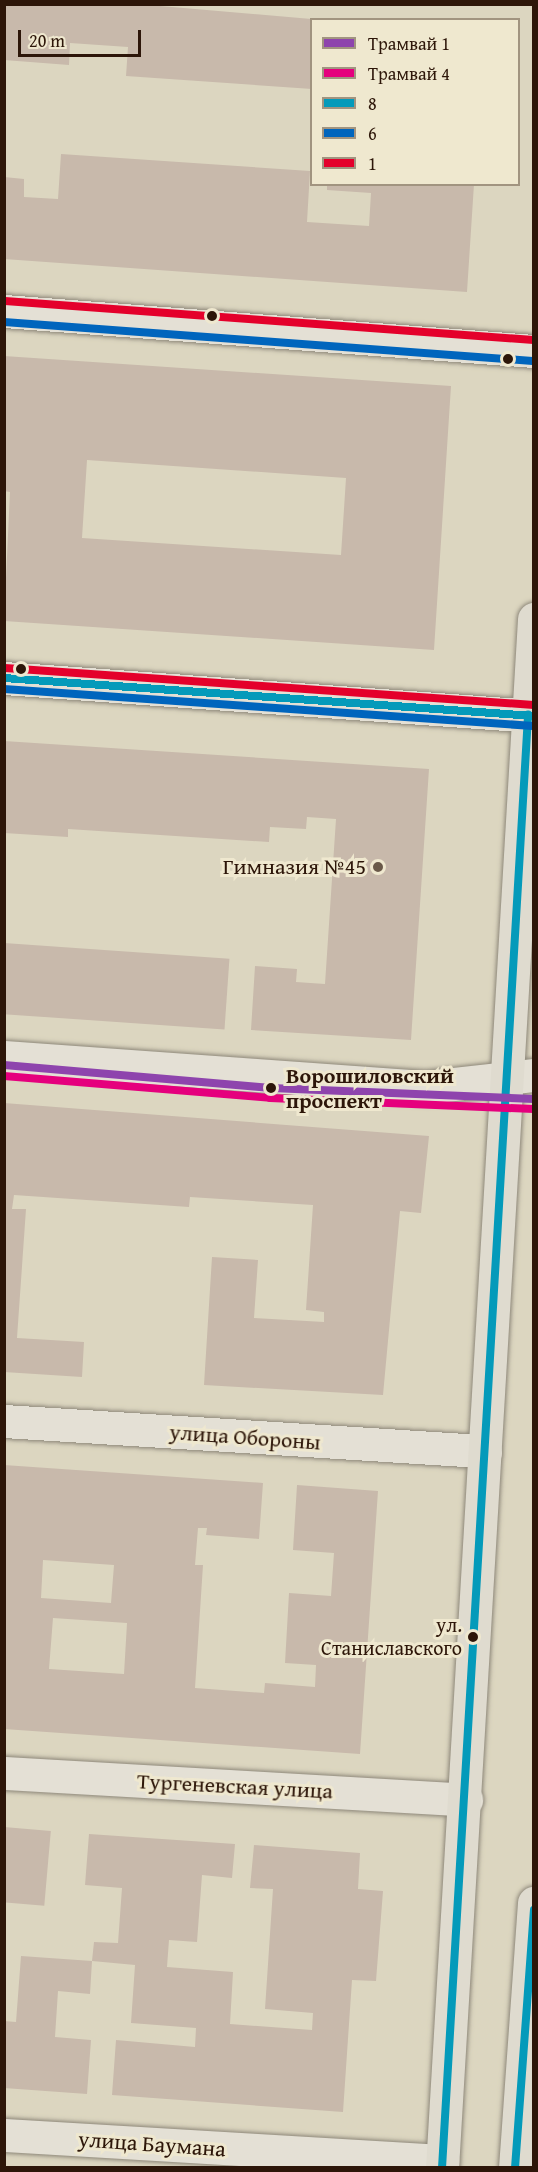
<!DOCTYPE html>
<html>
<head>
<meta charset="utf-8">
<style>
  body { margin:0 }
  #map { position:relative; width:538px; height:2172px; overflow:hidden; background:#dcd6c0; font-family:"Gentium Book Plus",serif }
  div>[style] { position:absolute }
  .building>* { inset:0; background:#c8b9ab; transform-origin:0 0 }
  .roads { filter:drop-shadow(0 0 2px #8e887a) drop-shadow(0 0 2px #8e887a) }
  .minor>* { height:33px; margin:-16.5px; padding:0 16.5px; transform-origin:16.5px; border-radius:16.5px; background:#e4e0d5 }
  .major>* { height:33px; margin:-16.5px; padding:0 16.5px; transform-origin:16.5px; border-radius:16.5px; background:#dfdbcf }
  .bus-1>* { height:8px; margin:-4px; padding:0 4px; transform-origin:4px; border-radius:4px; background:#049aba }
  .bus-2>* { height:8px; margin:-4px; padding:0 4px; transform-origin:4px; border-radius:4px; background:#0065bd }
  .bus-3>* { height:8px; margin:-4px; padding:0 4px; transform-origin:4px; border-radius:4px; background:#e4002b }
  .tram-1>* { height:8px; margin:-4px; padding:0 4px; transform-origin:4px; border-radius:4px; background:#8e44ad }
  .tram-2>* { height:8px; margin:-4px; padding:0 4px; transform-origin:4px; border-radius:4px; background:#e5007d }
  .dots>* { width:16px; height:16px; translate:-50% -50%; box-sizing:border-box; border:3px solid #efe8cf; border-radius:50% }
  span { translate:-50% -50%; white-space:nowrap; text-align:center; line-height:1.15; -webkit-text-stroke:6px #efe8cf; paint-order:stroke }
  .bus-label { font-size:20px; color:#2d1609 }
  .right { translate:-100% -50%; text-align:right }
  .poi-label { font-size:22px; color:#2d1609 }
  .stop-label { font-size:22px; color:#2d1609; font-weight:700 }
  .left { translate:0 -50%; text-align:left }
  .street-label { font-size:22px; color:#2d1609 }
  .frame { position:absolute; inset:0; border:6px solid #2d1609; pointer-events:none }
  .legend { position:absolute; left:310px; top:18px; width:210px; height:168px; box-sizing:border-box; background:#efe8cf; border:2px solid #a19480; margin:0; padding:8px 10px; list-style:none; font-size:18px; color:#2d1609 }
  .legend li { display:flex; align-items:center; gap:12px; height:30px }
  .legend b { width:30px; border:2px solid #a19480 }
  .scale { position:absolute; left:18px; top:30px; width:123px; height:27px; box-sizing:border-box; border:3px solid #2d1609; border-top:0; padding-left:8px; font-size:18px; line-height:21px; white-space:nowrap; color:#2d1609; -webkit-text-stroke:4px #efe8cf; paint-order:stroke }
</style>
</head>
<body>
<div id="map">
  <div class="building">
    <div style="clip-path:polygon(4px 4px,137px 4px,323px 20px,312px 20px,312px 89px,126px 76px,128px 47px,70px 43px,69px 65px,4px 60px)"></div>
    <div style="clip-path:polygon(61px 154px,310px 171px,307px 222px,369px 226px,371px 193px,327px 190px,327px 184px,474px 184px,467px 292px,4px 259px,4px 177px,24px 179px,24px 197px,58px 199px)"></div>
    <div style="clip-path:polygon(evenodd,4px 356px,451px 386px,434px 650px,4px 621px,10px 492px,4px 491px,4px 356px,87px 460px,346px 478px,341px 555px,82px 538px,87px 460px)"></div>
    <div style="clip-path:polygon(4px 741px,429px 769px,411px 1040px,251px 1030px,255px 966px,297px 969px,296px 982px,325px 984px,336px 819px,307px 817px,306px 829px,270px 827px,269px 842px,68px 829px,68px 837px,4px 833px)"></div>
    <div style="left:4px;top:943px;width:226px;height:71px;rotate:4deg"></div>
    <div style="clip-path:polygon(4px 1103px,429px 1136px,421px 1213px,400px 1211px,383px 1395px,204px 1385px,212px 1257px,258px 1260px,254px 1318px,324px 1322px,324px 1312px,306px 1310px,313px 1205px,190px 1197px,189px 1207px,14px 1195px,12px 1209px,26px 1209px,17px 1338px,84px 1342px,82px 1377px,4px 1372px)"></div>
    <div style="clip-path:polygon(evenodd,4px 1465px,263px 1483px,259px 1539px,206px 1535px,207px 1528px,198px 1528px,195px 1565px,203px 1565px,195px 1688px,264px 1693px,265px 1683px,315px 1687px,316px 1665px,285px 1663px,289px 1593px,331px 1596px,334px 1553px,293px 1550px,297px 1485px,378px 1491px,360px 1754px,4px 1729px,4px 1465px,43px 1560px,114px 1565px,111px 1603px,41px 1598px,43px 1560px,4px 1465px,53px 1618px,127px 1623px,124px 1674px,49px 1669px,53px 1618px)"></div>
    <div style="left:4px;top:1827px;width:47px;height:75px;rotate:5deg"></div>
    <div style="clip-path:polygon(89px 1834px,235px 1844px,232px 1878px,202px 1875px,197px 1942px,169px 1940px,167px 1967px,233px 1972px,230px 2024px,312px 2030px,313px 2013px,265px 2009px,273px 1889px,250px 1888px,254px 1845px,360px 1853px,358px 1889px,383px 1891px,376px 1981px,352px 1980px,343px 2112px,112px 2095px,116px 2040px,195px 2047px,196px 2028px,131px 2023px,135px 1965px,92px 1961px,94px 1942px,118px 1943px,122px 1888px,85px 1885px)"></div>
    <div style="clip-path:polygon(21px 1956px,92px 1961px,90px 1994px,58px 1991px,55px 2037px,91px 2040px,87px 2094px,4px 2088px,4px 2021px,16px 2022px)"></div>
  </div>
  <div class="roads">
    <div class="minor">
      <div style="left:4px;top:311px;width:532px;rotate:4.32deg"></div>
      <div style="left:4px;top:678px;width:531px;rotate:4.1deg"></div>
      <div style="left:4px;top:1057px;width:424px;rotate:4.1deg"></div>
      <div style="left:427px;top:1087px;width:108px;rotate:-6.4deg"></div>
      <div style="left:4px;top:1421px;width:482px;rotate:3.6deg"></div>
      <div style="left:4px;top:1773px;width:463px;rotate:3.3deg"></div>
      <div style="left:4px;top:2135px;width:439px;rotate:3.4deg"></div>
    </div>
    <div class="major">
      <div style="left:442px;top:2168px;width:1552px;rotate:-86.6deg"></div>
      <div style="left:515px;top:2168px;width:266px;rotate:-85.9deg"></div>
    </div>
  </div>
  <div class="bus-1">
    <div style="left:4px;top:678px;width:531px;rotate:4.1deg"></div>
    <div style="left:442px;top:2168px;width:1456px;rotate:-86.61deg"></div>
    <div style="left:515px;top:2168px;width:259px;rotate:-85.8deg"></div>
  </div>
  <div class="bus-2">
    <div style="left:4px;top:322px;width:530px;rotate:4.22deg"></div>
    <div style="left:4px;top:689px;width:530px;rotate:4deg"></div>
  </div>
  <div class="bus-3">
    <div style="left:5px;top:301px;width:530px;rotate:4.22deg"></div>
    <div style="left:5px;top:668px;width:530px;rotate:4deg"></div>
  </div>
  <div class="tram-1">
    <div style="left:4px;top:1065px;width:268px;rotate:4.9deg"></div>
    <div style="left:271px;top:1088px;width:263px;rotate:2.4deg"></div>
  </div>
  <div class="tram-2">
    <div style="left:4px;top:1076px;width:267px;rotate:4.7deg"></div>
    <div style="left:270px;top:1098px;width:264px;rotate:2.4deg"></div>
  </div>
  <div class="dots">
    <div style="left:212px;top:316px;background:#2d1609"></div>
    <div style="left:508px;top:359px;background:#2d1609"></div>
    <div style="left:21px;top:669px;background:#2d1609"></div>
    <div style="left:378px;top:867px;background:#6a5949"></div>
    <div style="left:271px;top:1088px;background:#2d1609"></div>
    <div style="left:473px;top:1637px;background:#2d1609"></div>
  </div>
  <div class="bus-label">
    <span class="right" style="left:462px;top:1636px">ул.<br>Станиславского</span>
  </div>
  <div class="poi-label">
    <span class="right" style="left:366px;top:867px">Гимназия №45</span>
  </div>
  <div class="stop-label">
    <span class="left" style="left:286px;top:1088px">Ворошиловский<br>проспект</span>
  </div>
  <div class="street-label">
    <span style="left:245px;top:1437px;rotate:4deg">улица Обороны</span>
    <span style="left:235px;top:1786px;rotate:3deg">Тургеневская улица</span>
    <span style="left:152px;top:2144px;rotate:4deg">улица Баумана</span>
  </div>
  <div class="frame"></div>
  <ul class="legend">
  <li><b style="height:8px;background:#8e44ad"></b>Трамвай 1</li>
  <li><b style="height:8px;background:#e5007d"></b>Трамвай 4</li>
  <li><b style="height:8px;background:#049aba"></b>8</li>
  <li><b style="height:8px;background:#0065bd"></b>6</li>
  <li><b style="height:8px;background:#e4002b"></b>1</li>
  </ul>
  <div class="scale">20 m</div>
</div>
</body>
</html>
